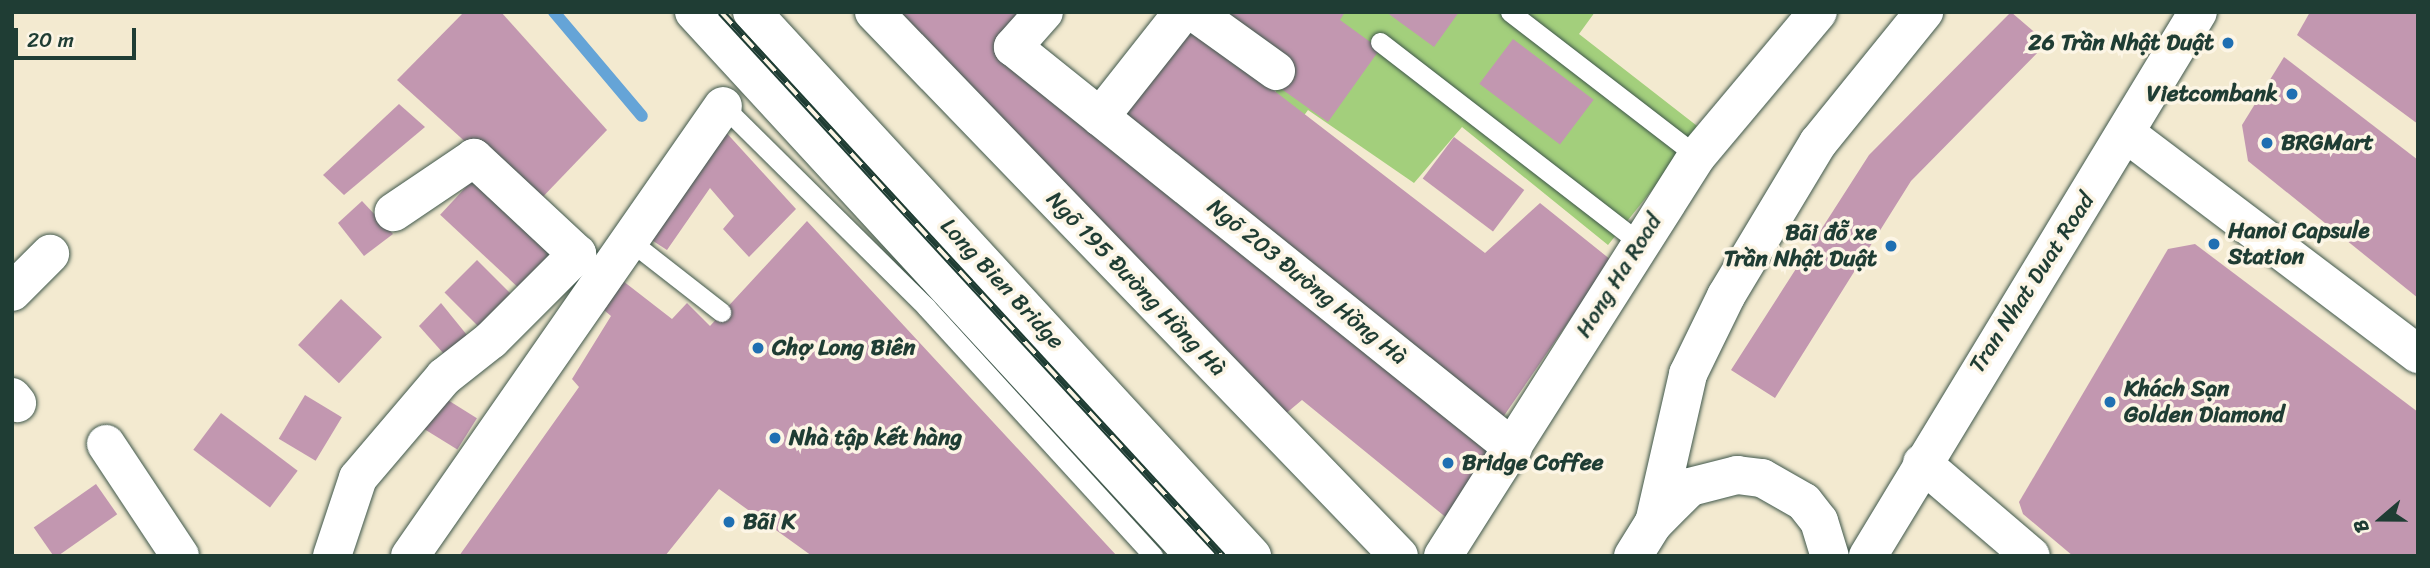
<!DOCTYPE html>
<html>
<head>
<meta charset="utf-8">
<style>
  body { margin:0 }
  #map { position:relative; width:2430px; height:568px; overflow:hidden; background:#f3ead0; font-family:Sriracha,sans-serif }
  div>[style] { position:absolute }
  .green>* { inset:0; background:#a3cf7c }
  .stream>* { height:12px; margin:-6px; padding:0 6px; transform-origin:6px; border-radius:6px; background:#65a4d7 }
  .building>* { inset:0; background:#c297b0; transform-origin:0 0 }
  .roads { filter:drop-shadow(0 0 2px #3f574b) drop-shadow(0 0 2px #3f574b) }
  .lane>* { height:19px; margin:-9.5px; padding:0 9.5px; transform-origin:9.5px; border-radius:9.5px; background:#fff }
  .street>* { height:38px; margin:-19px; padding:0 19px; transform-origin:19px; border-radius:19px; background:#fff }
  .secondary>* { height:38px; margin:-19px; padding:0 19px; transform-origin:19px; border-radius:19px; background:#fff }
  .primary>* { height:38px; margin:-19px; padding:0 19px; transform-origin:19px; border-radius:19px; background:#fff }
  .rail>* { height:8px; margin-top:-4px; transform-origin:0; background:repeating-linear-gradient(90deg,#fcf5e5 0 16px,#1f3d34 0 32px); box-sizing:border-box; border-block:2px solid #1f3d34 }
  .dots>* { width:19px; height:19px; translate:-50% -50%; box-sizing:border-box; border:4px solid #fcf5e5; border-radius:50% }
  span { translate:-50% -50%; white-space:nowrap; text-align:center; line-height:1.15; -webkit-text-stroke:7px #fcf5e5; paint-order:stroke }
  .poi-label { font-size:23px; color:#1f3d34; font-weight:700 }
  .right { translate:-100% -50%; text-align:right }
  .left { translate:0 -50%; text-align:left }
  .street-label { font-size:23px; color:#1f3d34 }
  .frame { position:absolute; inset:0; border:14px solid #1f3d34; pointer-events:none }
  .north { position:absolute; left:2346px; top:484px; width:70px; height:70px; -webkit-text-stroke:5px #fcf5e5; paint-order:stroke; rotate:250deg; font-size:19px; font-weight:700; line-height:28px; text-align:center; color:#1f3d34 }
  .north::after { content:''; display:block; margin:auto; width:24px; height:32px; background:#1f3d34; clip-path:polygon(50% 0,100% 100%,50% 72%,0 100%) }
  .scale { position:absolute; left:14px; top:28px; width:122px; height:32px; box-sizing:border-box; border:4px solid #1f3d34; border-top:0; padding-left:9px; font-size:21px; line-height:24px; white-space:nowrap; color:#1f3d34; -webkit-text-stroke:5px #fcf5e5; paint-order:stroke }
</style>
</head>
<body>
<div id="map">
  <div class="green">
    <div style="clip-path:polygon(1336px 12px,1595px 12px,1579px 34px,1701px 129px,1608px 245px,1462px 127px,1414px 183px,1308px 110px,1258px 178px,1226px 157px)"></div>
  </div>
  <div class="stream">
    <div style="left:554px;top:12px;width:136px;rotate:49.8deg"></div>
  </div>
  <div class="building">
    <div style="clip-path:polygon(464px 12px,501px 12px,607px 130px,535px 205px,397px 80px)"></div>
    <div style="clip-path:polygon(891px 12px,1020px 12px,1001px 52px,1501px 450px,1448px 519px,1302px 400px,1284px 415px)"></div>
    <div style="clip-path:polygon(1218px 12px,1345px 12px,1340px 20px,1380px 49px,1328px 122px,1280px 88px)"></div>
    <div style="clip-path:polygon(1386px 12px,1459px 12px,1434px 47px)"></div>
    <div style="clip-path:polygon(2011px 12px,2047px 43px,1911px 181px,1775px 398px,1731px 370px,1869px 155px)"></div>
    <div style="clip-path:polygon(2310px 12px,2418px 13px,2418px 124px,2297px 35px)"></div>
    <div style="clip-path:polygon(1186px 23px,1485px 253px,1540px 203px,1611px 260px,1501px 420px,1126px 115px)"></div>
    <div style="left:1513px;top:39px;width:101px;height:56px;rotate:37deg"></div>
    <div style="clip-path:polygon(2284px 57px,2418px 160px,2418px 298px,2248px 161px,2242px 125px)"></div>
    <div style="clip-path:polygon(399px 104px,425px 127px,344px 195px,323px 175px)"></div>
    <div style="clip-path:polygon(722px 128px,796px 209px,749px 257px,723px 229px,734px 216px,710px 188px,667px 250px,650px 239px)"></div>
    <div style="left:1454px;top:137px;width:88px;height:52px;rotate:37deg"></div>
    <div style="left:479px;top:173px;width:118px;height:57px;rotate:43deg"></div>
    <div style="clip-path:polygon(362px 201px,393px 234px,364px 256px,338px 223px)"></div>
    <div style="clip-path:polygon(807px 221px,1117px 556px,812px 556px,719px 489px,665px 556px,459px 556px,579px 387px,572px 379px,611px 316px,604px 310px,623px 281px,672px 319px,687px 303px,710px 326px)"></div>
    <div style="clip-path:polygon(2195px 244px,2418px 412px,2418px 556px,2073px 556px,2023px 514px,2019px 502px,2168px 249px)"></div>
    <div style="left:477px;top:260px;width:59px;height:46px;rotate:45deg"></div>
    <div style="left:341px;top:299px;width:56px;height:63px;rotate:43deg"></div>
    <div style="clip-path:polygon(441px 303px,475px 345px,452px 363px,419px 326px)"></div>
    <div style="left:305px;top:395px;width:43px;height:51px;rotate:31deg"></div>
    <div style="left:443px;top:397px;width:40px;height:37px;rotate:32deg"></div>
    <div style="left:221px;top:413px;width:96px;height:46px;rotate:37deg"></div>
    <div style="left:96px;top:484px;width:37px;height:76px;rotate:55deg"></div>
  </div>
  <div class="roads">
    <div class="lane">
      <div style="left:1510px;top:12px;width:236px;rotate:37.6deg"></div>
      <div style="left:1380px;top:42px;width:327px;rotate:37.7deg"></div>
      <div style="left:723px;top:106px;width:286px;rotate:44.7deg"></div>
      <div style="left:926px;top:307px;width:337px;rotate:47.6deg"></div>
      <div style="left:629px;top:240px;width:117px;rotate:38deg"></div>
    </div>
    <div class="street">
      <div style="left:694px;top:12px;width:740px;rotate:47.36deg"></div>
      <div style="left:752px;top:12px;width:739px;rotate:47.41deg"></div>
      <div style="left:874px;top:12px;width:756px;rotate:46.02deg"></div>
      <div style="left:1044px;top:12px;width:47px;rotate:131.5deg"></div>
      <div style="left:1013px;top:47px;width:641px;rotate:38.73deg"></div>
      <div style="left:1194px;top:12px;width:101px;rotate:35.7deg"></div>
      <div style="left:1100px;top:117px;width:134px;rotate:-51.7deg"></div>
      <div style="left:2127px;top:134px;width:365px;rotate:37.1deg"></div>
      <div style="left:12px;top:292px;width:54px;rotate:-45deg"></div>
      <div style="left:12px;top:397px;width:8px;rotate:50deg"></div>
      <div style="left:106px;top:444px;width:134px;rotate:56.5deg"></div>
      <div style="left:1922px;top:463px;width:143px;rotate:40.5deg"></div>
      <div style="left:332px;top:556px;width:82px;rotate:-71.6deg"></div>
      <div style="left:358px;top:478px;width:133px;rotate:-49.6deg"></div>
      <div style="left:444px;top:377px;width:60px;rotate:-38.2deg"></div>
      <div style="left:491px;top:340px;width:122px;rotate:-45deg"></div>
      <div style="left:577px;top:254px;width:141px;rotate:-137deg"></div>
      <div style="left:474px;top:158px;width:97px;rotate:146deg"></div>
      <div style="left:410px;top:556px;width:548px;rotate:-55.18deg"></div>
    </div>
    <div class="secondary">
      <div style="left:1443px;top:556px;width:474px;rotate:-57.6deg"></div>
      <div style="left:1697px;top:156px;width:188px;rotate:-50deg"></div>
    </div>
    <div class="primary">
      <div style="left:1653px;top:524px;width:52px;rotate:-45deg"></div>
      <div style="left:1690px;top:487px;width:49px;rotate:-14.3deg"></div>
      <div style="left:1737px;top:475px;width:25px;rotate:7deg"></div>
      <div style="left:1762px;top:478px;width:48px;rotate:29.7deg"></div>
      <div style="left:1804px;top:502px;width:24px;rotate:52deg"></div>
      <div style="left:1819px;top:521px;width:37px;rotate:73deg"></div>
      <div style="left:1633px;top:556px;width:39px;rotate:-58deg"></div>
      <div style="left:1654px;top:523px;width:153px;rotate:-77.1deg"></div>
      <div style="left:1688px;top:374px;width:87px;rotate:-64deg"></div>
      <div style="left:1726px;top:296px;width:179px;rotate:-59deg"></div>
      <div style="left:1818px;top:143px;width:169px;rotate:-51deg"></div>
      <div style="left:1868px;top:556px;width:636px;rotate:-58.76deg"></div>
    </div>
  </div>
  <div class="rail">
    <div style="left:721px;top:12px;width:740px;rotate:47.36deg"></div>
  </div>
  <div class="dots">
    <div style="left:2228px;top:43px;background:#1f6fb2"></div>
    <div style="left:2292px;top:94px;background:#1f6fb2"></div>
    <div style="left:2267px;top:143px;background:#1f6fb2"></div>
    <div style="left:2214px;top:244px;background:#1f6fb2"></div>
    <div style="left:1891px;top:246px;background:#1f6fb2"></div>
    <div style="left:758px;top:348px;background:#1f6fb2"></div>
    <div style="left:2110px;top:402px;background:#1f6fb2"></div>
    <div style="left:775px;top:438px;background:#1f6fb2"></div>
    <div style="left:1448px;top:463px;background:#1f6fb2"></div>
    <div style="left:729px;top:522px;background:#1f6fb2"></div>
  </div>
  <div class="poi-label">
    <span class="right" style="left:2214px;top:43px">26 Trần Nhật Duật</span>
    <span class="right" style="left:2278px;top:94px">Vietcombank</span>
    <span class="left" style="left:2281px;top:143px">BRGMart</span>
    <span class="left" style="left:2228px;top:244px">Hanoi Capsule<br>Station</span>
    <span class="right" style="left:1877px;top:246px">Bãi đỗ xe<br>Trần Nhật Duật</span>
    <span class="left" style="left:772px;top:348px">Chợ Long Biên</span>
    <span class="left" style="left:2124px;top:402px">Khách Sạn<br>Golden Diamond</span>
    <span class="left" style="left:789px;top:438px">Nhà tập kết hàng</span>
    <span class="left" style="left:1462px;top:463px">Bridge Coffee</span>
    <span class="left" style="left:743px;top:522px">Bãi K</span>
  </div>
  <div class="street-label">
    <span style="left:1619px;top:276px;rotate:-58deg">Hong Ha Road</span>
    <span style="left:1307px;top:282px;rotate:39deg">Ngõ 203 Đường Hồng Hà</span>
    <span style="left:2032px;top:283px;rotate:-57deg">Tran Nhat Duat Road</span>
    <span style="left:1002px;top:284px;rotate:47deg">Long Bien Bridge</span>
    <span style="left:1136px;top:284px;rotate:46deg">Ngõ 195 Đường Hồng Hà</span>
  </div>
  <div class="frame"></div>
  <div class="north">B</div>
  <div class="scale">20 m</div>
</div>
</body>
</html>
